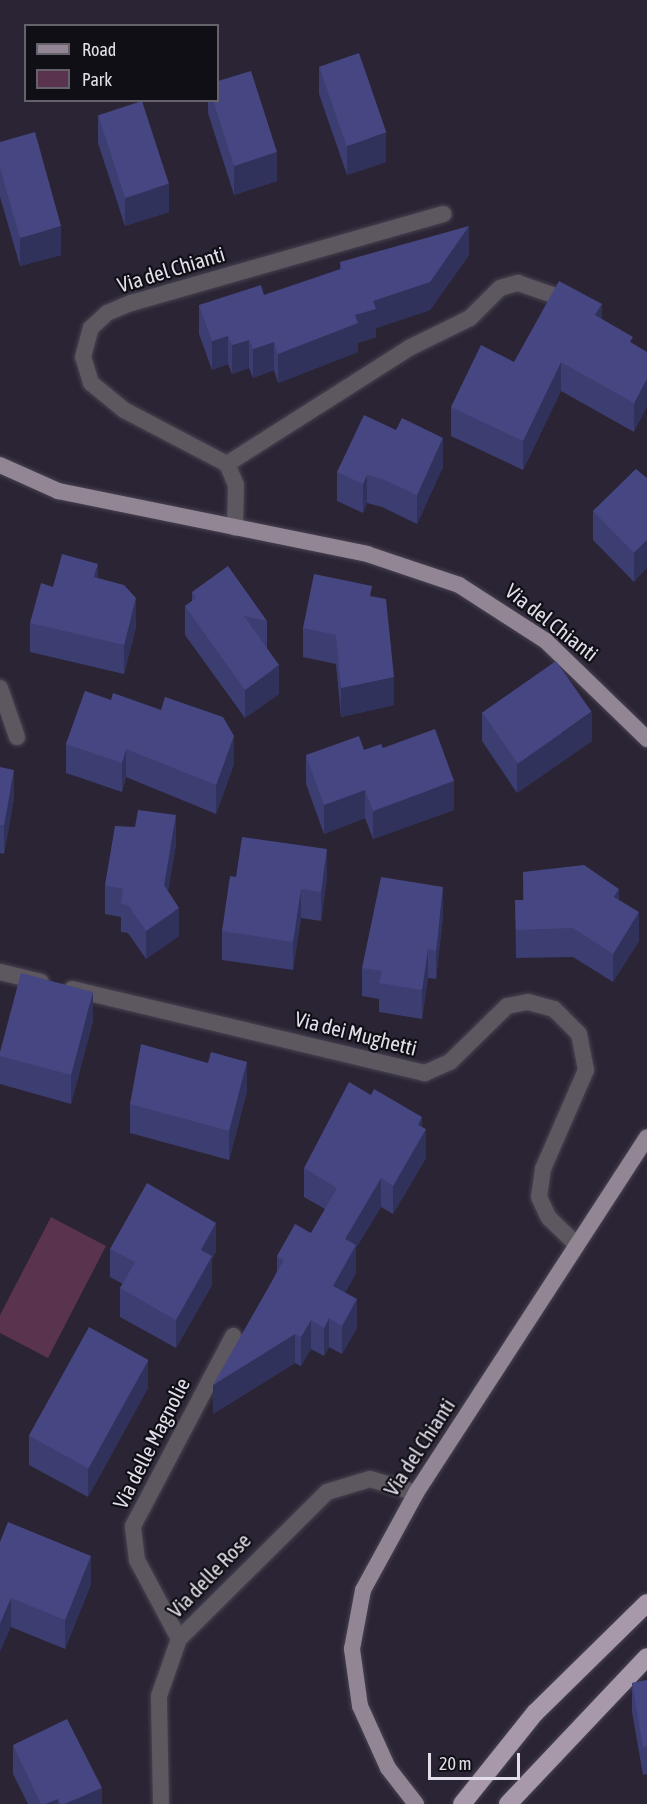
<!DOCTYPE html>
<html>
<head>
<meta charset="utf-8">
<style>
  body { margin:0 }
  #map { position:relative; width:647px; height:1804px; overflow:hidden; background:#2a2434; font-family:"Asap Condensed",sans-serif }
  div>[style] { position:absolute }
  .green>* { inset:0; background:#5a334f }
  .roads { filter:drop-shadow(0 0 2px #474251) drop-shadow(0 0 2px #474251) }
  .minor>* { height:16px; margin:-8px; padding:0 8px; transform-origin:8px; border-radius:8px; background:#5d575f }
  .primary>* { height:16px; margin:-8px; padding:0 8px; transform-origin:8px; border-radius:8px; background:#928695 }
  .motorway>* { height:18px; margin:-9px; padding:0 9px; transform-origin:9px; border-radius:9px; background:#a799aa }
  .wall>* { inset:0; background:#3c3d70 }
  .shaded-wall>* { inset:0; background:#31325b }
  .building>* { inset:0; background:#464782; transform-origin:0 0 }
  span { translate:-50% -50%; white-space:nowrap; text-align:center; line-height:1.15; -webkit-text-stroke:4.5px #110f16; paint-order:stroke }
  .street-label { font-size:21px; color:#e2dfea }
  .legend { position:absolute; left:24px; top:24px; width:195px; height:78px; box-sizing:border-box; background:#110f16; border:2px solid #65626b; margin:0; padding:8px 10px; list-style:none; font-size:18px; color:#e2dfea }
  .legend li { display:flex; align-items:center; gap:12px; height:30px }
  .legend b { width:30px; border:2px solid #65626b }
  .scale { position:absolute; left:428px; top:1753px; width:92px; height:27px; box-sizing:border-box; border:3px solid #e2dfea; border-top:0; padding-left:8px; font-size:18px; line-height:21px; white-space:nowrap; color:#e2dfea; -webkit-text-stroke:4px #110f16; paint-order:stroke }
</style>
</head>
<body>
<div id="map">
  <div class="green">
    <div style="clip-path:polygon(51px 1217px,106px 1246px,48px 1358px,0 1333px,0 1315px)"></div>
  </div>
  <div class="roads">
    <div class="minor">
      <div style="left:227px;top:464px;width:216px;rotate:-32.5deg"></div>
      <div style="left:409px;top:348px;width:68px;rotate:-26.2deg"></div>
      <div style="left:470px;top:318px;width:42px;rotate:-45deg"></div>
      <div style="left:500px;top:288px;width:19px;rotate:-16deg"></div>
      <div style="left:518px;top:283px;width:36px;rotate:19deg"></div>
      <div style="left:235px;top:528px;width:43px;rotate:-88.7deg"></div>
      <div style="left:236px;top:485px;width:23px;rotate:-113deg"></div>
      <div style="left:227px;top:464px;width:116px;rotate:-152.3deg"></div>
      <div style="left:124px;top:410px;width:43px;rotate:-140.7deg"></div>
      <div style="left:91px;top:383px;width:27px;rotate:-107deg"></div>
      <div style="left:83px;top:357px;width:30px;rotate:-75deg"></div>
      <div style="left:91px;top:328px;width:22px;rotate:-43deg"></div>
      <div style="left:107px;top:313px;width:26px;rotate:-23deg"></div>
      <div style="left:131px;top:303px;width:325px;rotate:-15.9deg"></div>
      <div style="left:0;top:688px;width:52px;rotate:70.9deg"></div>
      <div style="left:0;top:972px;width:42px;rotate:13.7deg"></div>
      <div style="left:72px;top:989px;width:363px;rotate:13.4deg"></div>
      <div style="left:425px;top:1073px;width:27px;rotate:-24deg"></div>
      <div style="left:450px;top:1062px;width:80px;rotate:-44.5deg"></div>
      <div style="left:507px;top:1006px;width:21px;rotate:-11deg"></div>
      <div style="left:528px;top:1002px;width:27px;rotate:15deg"></div>
      <div style="left:554px;top:1009px;width:35px;rotate:45deg"></div>
      <div style="left:579px;top:1034px;width:37px;rotate:79deg"></div>
      <div style="left:586px;top:1070px;width:108px;rotate:113.5deg"></div>
      <div style="left:543px;top:1169px;width:28px;rotate:98deg"></div>
      <div style="left:539px;top:1197px;width:23px;rotate:65deg"></div>
      <div style="left:549px;top:1218px;width:37px;rotate:44deg"></div>
      <div style="left:179px;top:1639px;width:89px;rotate:-118deg"></div>
      <div style="left:137px;top:1560px;width:34px;rotate:-97deg"></div>
      <div style="left:133px;top:1526px;width:215px;rotate:-62.2deg"></div>
      <div style="left:161px;top:1804px;width:108px;rotate:-91.1deg"></div>
      <div style="left:159px;top:1696px;width:60px;rotate:-70.7deg"></div>
      <div style="left:179px;top:1639px;width:209px;rotate:-44.8deg"></div>
      <div style="left:327px;top:1492px;width:45px;rotate:-16.8deg"></div>
      <div style="left:370px;top:1479px;width:48px;rotate:16.9deg"></div>
    </div>
    <div class="primary">
      <div style="left:0;top:465px;width:64px;rotate:24.1deg"></div>
      <div style="left:58px;top:491px;width:315px;rotate:11.5deg"></div>
      <div style="left:367px;top:554px;width:97px;rotate:18.6deg"></div>
      <div style="left:459px;top:585px;width:103px;rotate:32.8deg"></div>
      <div style="left:546px;top:641px;width:141px;rotate:44.1deg"></div>
      <div style="left:416px;top:1804px;width:46px;rotate:-127.9deg"></div>
      <div style="left:388px;top:1768px;width:68px;rotate:-114.3deg"></div>
      <div style="left:360px;top:1706px;width:58px;rotate:-98deg"></div>
      <div style="left:352px;top:1649px;width:60px;rotate:-79.4deg"></div>
      <div style="left:363px;top:1590px;width:111px;rotate:-61.3deg"></div>
      <div style="left:416px;top:1493px;width:424px;rotate:-57deg"></div>
    </div>
    <div class="motorway">
      <div style="left:462px;top:1804px;width:117px;rotate:-51.3deg"></div>
      <div style="left:535px;top:1713px;width:157px;rotate:-44.5deg"></div>
      <div style="left:508px;top:1804px;width:202px;rotate:-46.6deg"></div>
    </div>
  </div>
  <div class="wall">
    <div style="clip-path:polygon(319px 66px,386px 162px,347px 175px,319px 94px)"></div>
    <div style="clip-path:polygon(208px 100px,218px 100px,277px 181px,234px 195px,208px 113px)"></div>
    <div style="clip-path:polygon(98px 115px,169px 212px,125px 226px,98px 143px)"></div>
    <div style="clip-path:polygon(0 142px,61px 255px,20px 266px,0 197px)"></div>
    <div style="clip-path:polygon(469px 255px,430px 310px,376px 328px,376px 337px,358px 343px,358px 352px,278px 383px,274px 370px,253px 378px,249px 368px,232px 374px,228px 364px,212px 370px,199px 334px,199px 305px,264px 295px,340px 269px,340px 262px)"></div>
    <div style="clip-path:polygon(602px 319px,633px 344px,647px 352px,634px 432px,561px 391px,523px 470px,451px 436px,451px 407px,514px 362px)"></div>
    <div style="clip-path:polygon(443px 467px,417px 524px,382px 507px,367px 503px,363px 513px,337px 501px,337px 472px)"></div>
    <div style="clip-path:polygon(636px 469px,634px 582px,593px 540px,593px 511px)"></div>
    <div style="clip-path:polygon(98px 578px,136px 627px,124px 674px,30px 652px,30px 623px,53px 587px)"></div>
    <div style="clip-path:polygon(192px 592px,267px 621px,267px 648px,279px 694px,245px 718px,185px 635px,185px 606px,192px 601px)"></div>
    <div style="clip-path:polygon(372px 596px,394px 705px,341px 717px,336px 664px,303px 657px,303px 628px)"></div>
    <div style="clip-path:polygon(85px 691px,234px 764px,216px 814px,126px 777px,122px 792px,66px 773px,66px 744px)"></div>
    <div style="clip-path:polygon(482px 712px,592px 741px,517px 793px,482px 741px)"></div>
    <div style="clip-path:polygon(383px 748px,454px 810px,373px 839px,365px 818px,324px 834px,306px 784px,306px 755px)"></div>
    <div style="clip-path:polygon(0 767px,14px 798px,4px 854px,0 853px)"></div>
    <div style="clip-path:polygon(176px 844px,168px 891px,179px 936px,146px 959px,128px 933px,121px 932px,121px 917px,105px 914px,105px 885px)"></div>
    <div style="clip-path:polygon(523px 872px,619px 900px,639px 941px,613px 982px,573px 957px,516px 958px,515px 900px,523px 900px)"></div>
    <div style="clip-path:polygon(236px 877px,327px 878px,321px 921px,301px 918px,293px 970px,222px 960px,222px 931px)"></div>
    <div style="clip-path:polygon(443px 916px,436px 979px,428px 978px,422px 1019px,379px 1012px,379px 999px,362px 996px,362px 968px)"></div>
    <div style="clip-path:polygon(93px 1021px,71px 1104px,0 1084px,0 1052px)"></div>
    <div style="clip-path:polygon(247px 1091px,229px 1160px,130px 1133px,130px 1104px)"></div>
    <div style="clip-path:polygon(422px 1127px,426px 1158px,393px 1214px,381px 1207px,356px 1248px,356px 1273px,345px 1293px,357px 1328px,342px 1354px,329px 1347px,324px 1356px,311px 1349px,301px 1366px,295px 1363px,213px 1414px,277px 1271px,277px 1256px,311px 1233px,325px 1209px,304px 1197px,304px 1168px)"></div>
    <div style="clip-path:polygon(110px 1249px,216px 1251px,212px 1259px,212px 1285px,176px 1348px,120px 1317px,120px 1288px,123px 1284px,110px 1277px)"></div>
    <div style="clip-path:polygon(148px 1388px,88px 1497px,29px 1465px,29px 1436px)"></div>
    <div style="clip-path:polygon(0 1542px,91px 1584px,65px 1649px,11px 1627px)"></div>
    <div style="clip-path:polygon(647px 1680px,647px 1774px,643px 1775px,632px 1712px,632px 1683px)"></div>
    <div style="clip-path:polygon(13px 1745px,102px 1804px,28px 1804px,13px 1774px)"></div>
  </div>
  <div class="shaded-wall">
    <div style="clip-path:polygon(386px 133px,386px 162px,347px 175px,347px 146px)"></div>
    <div style="clip-path:polygon(277px 152px,277px 181px,234px 195px,234px 166px)"></div>
    <div style="clip-path:polygon(169px 184px,169px 212px,125px 226px,125px 198px)"></div>
    <div style="clip-path:polygon(61px 226px,61px 255px,20px 266px,20px 238px)"></div>
    <div style="clip-path:polygon(469px 226px,469px 255px,430px 310px,376px 328px,376px 337px,358px 343px,358px 352px,278px 383px,278px 354px,373px 301px)"></div>
    <div style="clip-path:polygon(602px 304px,602px 332px,595px 315px)"></div>
    <div style="clip-path:polygon(228px 336px,228px 364px,212px 370px,212px 341px)"></div>
    <div style="clip-path:polygon(249px 340px,249px 368px,232px 374px,232px 345px)"></div>
    <div style="clip-path:polygon(274px 342px,274px 370px,253px 378px,253px 349px)"></div>
    <div style="clip-path:polygon(561px 362px,561px 391px,523px 470px,523px 441px)"></div>
    <div style="clip-path:polygon(647px 379px,647px 407px,634px 432px,634px 403px)"></div>
    <div style="clip-path:polygon(443px 438px,443px 467px,417px 524px,417px 495px)"></div>
    <div style="clip-path:polygon(367px 475px,367px 503px,363px 513px,363px 484px)"></div>
    <div style="clip-path:polygon(647px 540px,647px 568px,634px 582px,634px 553px)"></div>
    <div style="clip-path:polygon(98px 564px,98px 593px,94px 577px)"></div>
    <div style="clip-path:polygon(136px 598px,136px 627px,124px 674px,124px 645px)"></div>
    <div style="clip-path:polygon(279px 665px,279px 694px,245px 718px,245px 690px)"></div>
    <div style="clip-path:polygon(394px 677px,394px 705px,341px 717px,341px 688px)"></div>
    <div style="clip-path:polygon(592px 712px,592px 741px,517px 793px,517px 764px)"></div>
    <div style="clip-path:polygon(234px 736px,234px 764px,216px 814px,216px 785px)"></div>
    <div style="clip-path:polygon(126px 749px,126px 777px,122px 792px,122px 763px)"></div>
    <div style="clip-path:polygon(14px 770px,14px 798px,4px 854px,4px 825px)"></div>
    <div style="clip-path:polygon(454px 781px,454px 810px,373px 839px,373px 811px)"></div>
    <div style="clip-path:polygon(365px 790px,365px 818px,324px 834px,324px 805px)"></div>
    <div style="clip-path:polygon(176px 815px,176px 844px,164px 914px,164px 885px)"></div>
    <div style="clip-path:polygon(327px 849px,327px 878px,321px 921px,321px 892px)"></div>
    <div style="clip-path:polygon(443px 887px,443px 916px,436px 979px,436px 951px)"></div>
    <div style="clip-path:polygon(301px 889px,301px 918px,293px 970px,293px 942px)"></div>
    <div style="clip-path:polygon(619px 889px,619px 917px,614px 897px)"></div>
    <div style="clip-path:polygon(179px 908px,179px 936px,146px 959px,146px 931px)"></div>
    <div style="clip-path:polygon(639px 912px,639px 941px,613px 982px,613px 954px)"></div>
    <div style="clip-path:polygon(428px 949px,428px 978px,422px 1019px,422px 990px)"></div>
    <div style="clip-path:polygon(93px 992px,93px 1021px,71px 1104px,71px 1075px)"></div>
    <div style="clip-path:polygon(247px 1062px,247px 1091px,229px 1160px,229px 1131px)"></div>
    <div style="clip-path:polygon(422px 1117px,422px 1136px,426px 1129px,426px 1158px,393px 1214px,393px 1186px,418px 1125px)"></div>
    <div style="clip-path:polygon(381px 1178px,381px 1207px,356px 1248px,356px 1273px,333px 1315px,333px 1286px,345px 1239px)"></div>
    <div style="clip-path:polygon(216px 1223px,216px 1251px,212px 1259px,212px 1285px,176px 1348px,176px 1320px,201px 1250px)"></div>
    <div style="clip-path:polygon(357px 1299px,357px 1328px,342px 1354px,342px 1326px)"></div>
    <div style="clip-path:polygon(329px 1318px,329px 1347px,324px 1356px,324px 1328px)"></div>
    <div style="clip-path:polygon(311px 1320px,311px 1349px,301px 1366px,301px 1337px)"></div>
    <div style="clip-path:polygon(295px 1334px,295px 1363px,213px 1414px,213px 1385px)"></div>
    <div style="clip-path:polygon(148px 1360px,148px 1388px,88px 1497px,88px 1469px)"></div>
    <div style="clip-path:polygon(91px 1556px,91px 1584px,65px 1649px,65px 1620px)"></div>
    <div style="clip-path:polygon(11px 1598px,11px 1627px,0 1652px,0 1624px)"></div>
    <div style="clip-path:polygon(102px 1788px,102px 1804px,64px 1804px)"></div>
    <div style="clip-path:polygon(58px 1799px,58px 1804px,45px 1804px)"></div>
  </div>
  <div class="building">
    <div style="left:359px;top:53px;width:84px;height:42px;rotate:71deg"></div>
    <div style="clip-path:polygon(251px 71px,277px 152px,234px 166px,213px 100px,218px 100px,218px 81px)"></div>
    <div style="left:142px;top:101px;width:87px;height:46px;rotate:72deg"></div>
    <div style="clip-path:polygon(35px 132px,61px 226px,20px 238px,0 168px,0 142px)"></div>
    <div style="clip-path:polygon(469px 226px,430px 282px,373px 301px,376px 309px,355px 315px,358px 323px,278px 354px,274px 342px,253px 349px,249px 340px,232px 345px,228px 336px,212px 341px,199px 305px,261px 285px,264px 295px,342px 269px,340px 262px)"></div>
    <div style="clip-path:polygon(559px 281px,602px 304px,595px 315px,633px 337px,630px 342px,647px 352px,647px 379px,634px 403px,561px 362px,523px 441px,451px 407px,481px 345px,514px 362px)"></div>
    <div style="clip-path:polygon(364px 415px,396px 430px,402px 418px,443px 438px,417px 495px,382px 479px,367px 475px,363px 484px,337px 472px)"></div>
    <div style="clip-path:polygon(636px 469px,647px 478px,647px 540px,634px 553px,593px 511px)"></div>
    <div style="clip-path:polygon(62px 554px,98px 564px,94px 577px,124px 585px,136px 598px,124px 645px,30px 623px,41px 583px,53px 587px)"></div>
    <div style="clip-path:polygon(228px 566px,267px 621px,244px 616px,279px 665px,245px 690px,185px 606px,196px 598px,192px 592px)"></div>
    <div style="clip-path:polygon(314px 574px,372px 586px,370px 596px,386px 599px,394px 677px,341px 688px,336px 635px,303px 628px)"></div>
    <div style="left:556px;top:661px;width:62px;height:90px;rotate:55deg"></div>
    <div style="clip-path:polygon(85px 691px,111px 700px,113px 693px,161px 710px,165px 697px,223px 717px,234px 736px,216px 785px,126px 749px,122px 763px,66px 744px)"></div>
    <div style="clip-path:polygon(435px 729px,454px 781px,373px 811px,365px 790px,324px 805px,306px 755px,359px 736px,364px 750px,381px 744px,383px 748px)"></div>
    <div style="clip-path:polygon(0 767px,14px 770px,4px 825px,0 825px)"></div>
    <div style="clip-path:polygon(138px 810px,176px 815px,164px 885px,179px 908px,146px 931px,128px 905px,121px 904px,123px 889px,105px 885px,115px 826px,135px 827px)"></div>
    <div style="clip-path:polygon(242px 837px,327px 849px,321px 892px,301px 889px,293px 942px,222px 931px,230px 876px,236px 877px)"></div>
    <div style="clip-path:polygon(584px 865px,619px 889px,614px 897px,639px 912px,613px 954px,573px 928px,516px 930px,515px 900px,524px 900px,523px 872px)"></div>
    <div style="clip-path:polygon(381px 877px,443px 887px,436px 951px,428px 949px,422px 990px,379px 983px,382px 971px,362px 968px)"></div>
    <div style="clip-path:polygon(21px 973px,93px 992px,71px 1075px,0 1056px,0 1052px)"></div>
    <div style="clip-path:polygon(141px 1044px,208px 1063px,211px 1052px,247px 1062px,229px 1131px,130px 1104px)"></div>
    <div style="clip-path:polygon(349px 1082px,371px 1095px,374px 1089px,422px 1117px,418px 1125px,426px 1129px,393px 1186px,381px 1178px,345px 1239px,356px 1245px,333px 1286px,357px 1299px,342px 1326px,329px 1318px,324px 1328px,311px 1320px,301px 1337px,295px 1334px,213px 1385px,284px 1260px,277px 1256px,295px 1224px,311px 1233px,337px 1188px,304px 1168px)"></div>
    <div style="clip-path:polygon(147px 1183px,216px 1223px,201px 1250px,212px 1256px,176px 1320px,120px 1288px,135px 1262px,110px 1249px)"></div>
    <div style="left:89px;top:1327px;width:68px;height:124px;rotate:29deg"></div>
    <div style="clip-path:polygon(8px 1522px,91px 1556px,65px 1620px,11px 1598px,0 1624px,0 1542px)"></div>
    <div style="clip-path:polygon(647px 1680px,647px 1746px,643px 1747px,632px 1683px)"></div>
    <div style="clip-path:polygon(67px 1719px,102px 1788px,64px 1804px,61px 1804px,58px 1799px,45px 1804px,41px 1804px,13px 1745px)"></div>
  </div>
  <div class="street-label">
    <span style="left:171px;top:269px;rotate:-17deg">Via del Chianti</span>
    <span style="left:552px;top:622px;rotate:38deg">Via del Chianti</span>
    <span style="left:356px;top:1033px;rotate:14deg">Via dei Mughetti</span>
    <span style="left:151px;top:1443px;rotate:-63deg">Via delle Magnolie</span>
    <span style="left:419px;top:1447px;rotate:-57deg">Via del Chianti</span>
    <span style="left:209px;top:1575px;rotate:-46deg">Via delle Rose</span>
  </div>
  <ul class="legend">
  <li><b style="height:8px;background:#928695"></b>Road</li>
  <li><b style="height:16px;background:#5a334f"></b>Park</li>
  </ul>
  <div class="scale">20 m</div>
</div>
</body>
</html>
